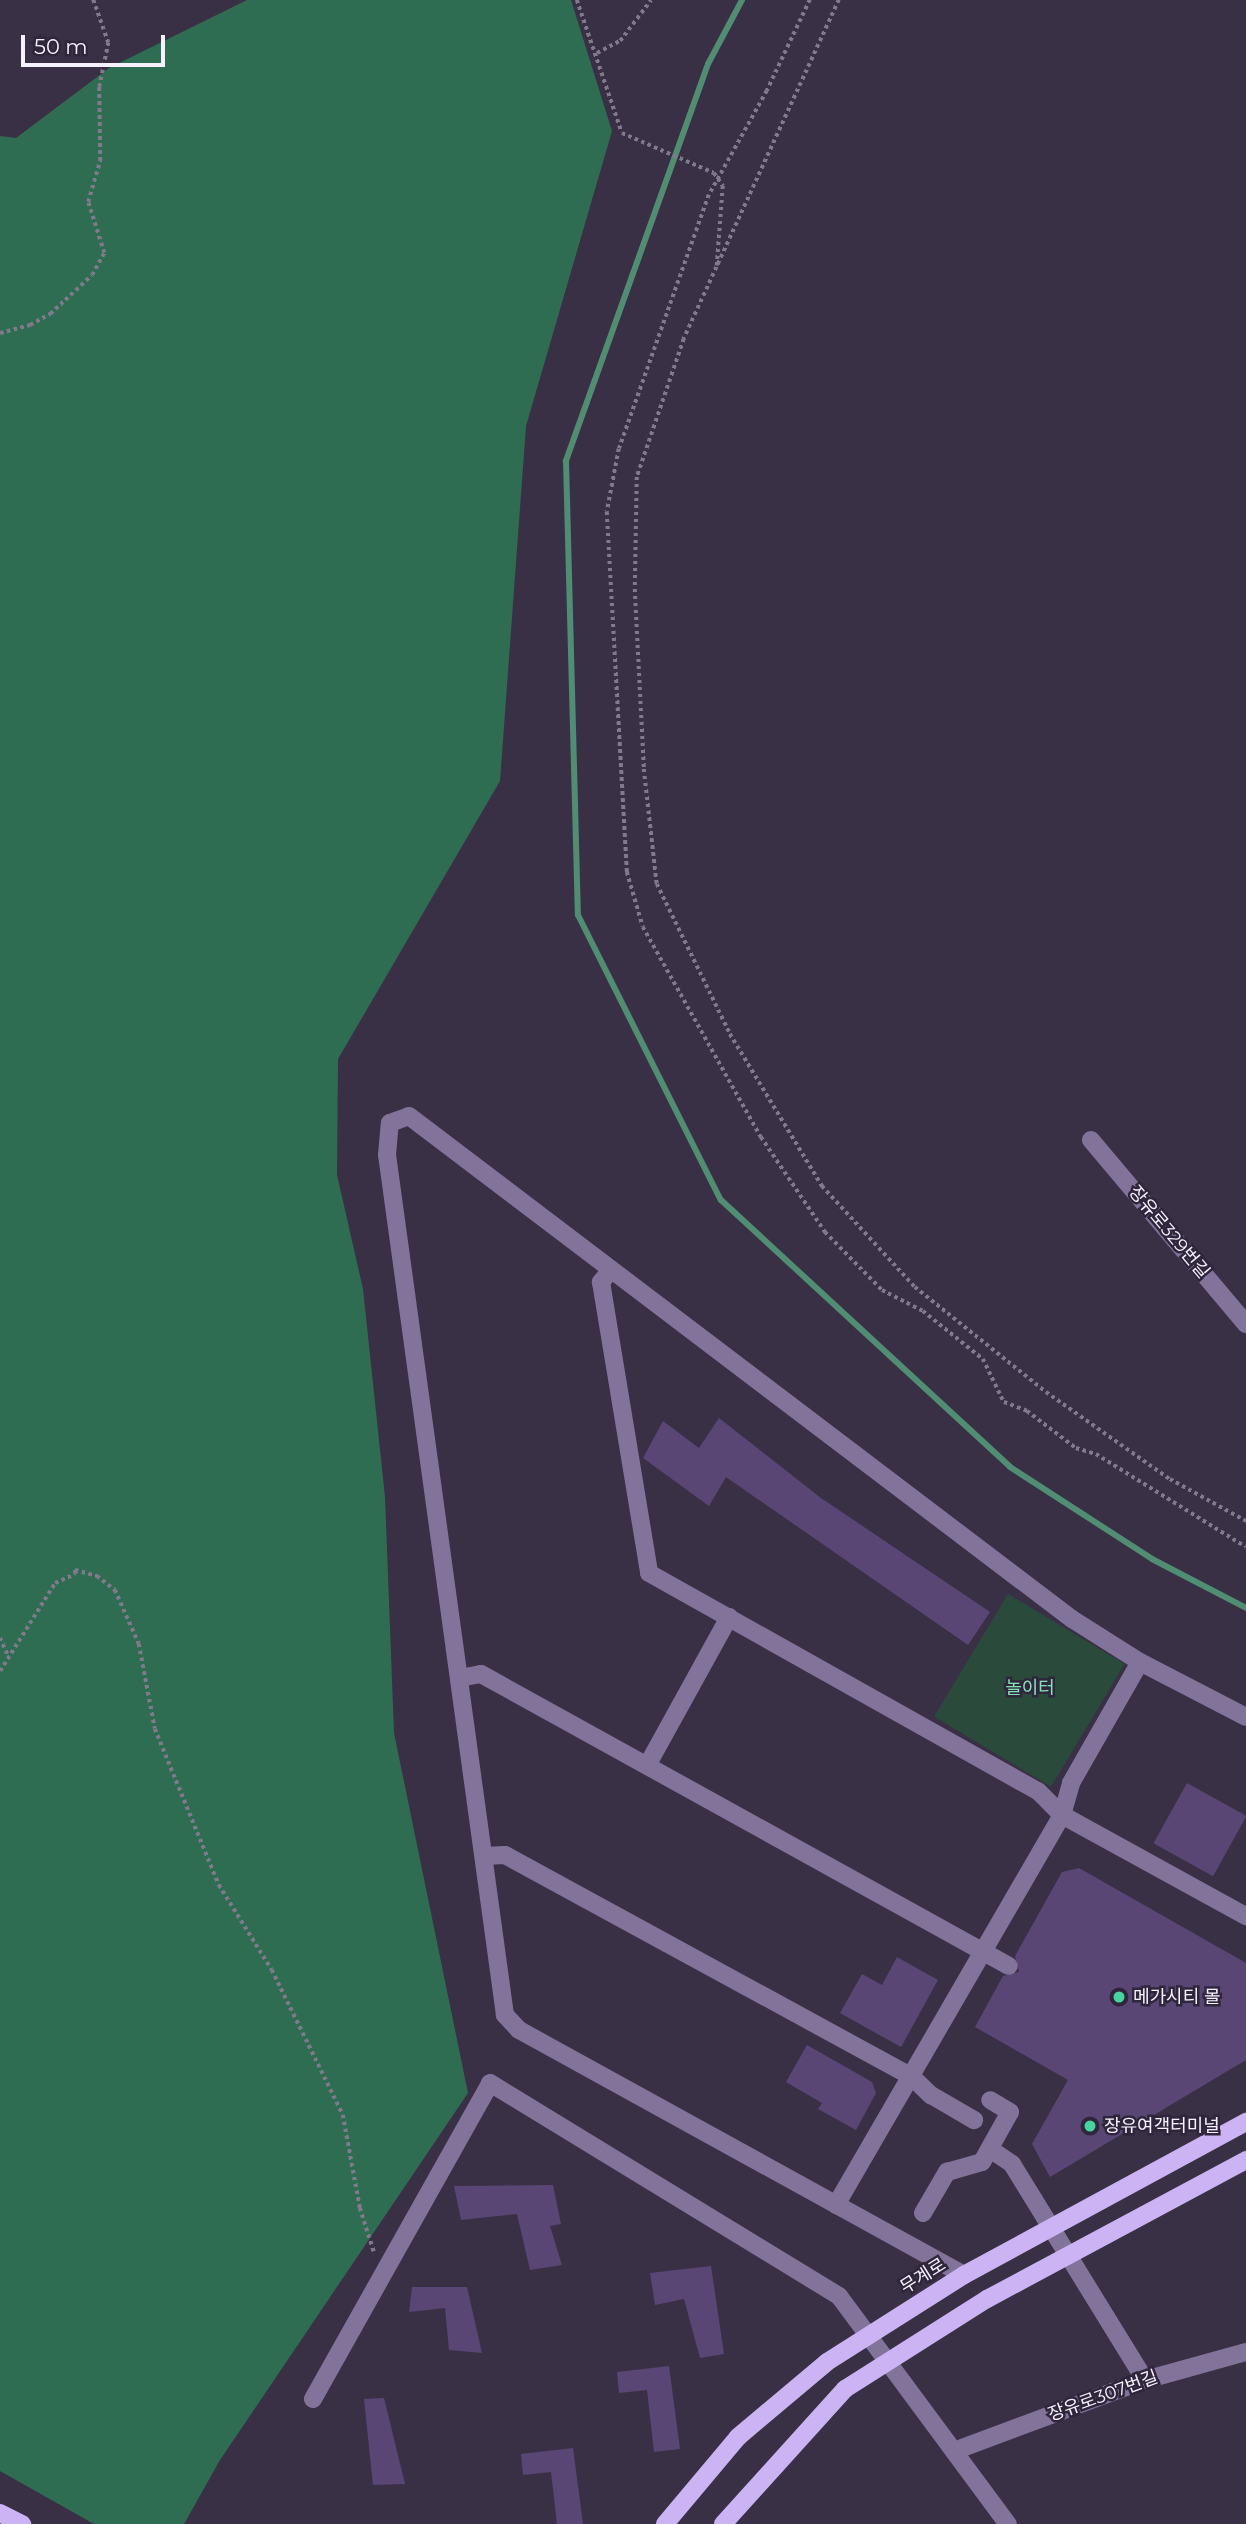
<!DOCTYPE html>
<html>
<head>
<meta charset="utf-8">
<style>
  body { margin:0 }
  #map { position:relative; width:1246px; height:2524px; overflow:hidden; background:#393046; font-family:Montserrat,"Noto Sans KR",sans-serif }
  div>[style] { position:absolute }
  .green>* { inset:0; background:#2a4b3c; transform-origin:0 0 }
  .forest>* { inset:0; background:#2f6d53 }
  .stream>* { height:6px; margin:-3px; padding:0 3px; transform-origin:3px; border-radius:3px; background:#508d72 }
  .building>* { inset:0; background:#594675; transform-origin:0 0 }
  .path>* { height:3.5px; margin-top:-1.75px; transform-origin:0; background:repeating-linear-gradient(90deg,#817a8c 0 3.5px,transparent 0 7px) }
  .minor>* { height:18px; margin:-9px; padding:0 9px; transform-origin:9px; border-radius:9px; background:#82739a }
  .major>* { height:18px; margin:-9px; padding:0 9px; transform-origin:9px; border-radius:9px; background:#ccb3f3 }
  .dots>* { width:19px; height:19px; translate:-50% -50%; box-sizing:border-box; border:4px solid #2f263c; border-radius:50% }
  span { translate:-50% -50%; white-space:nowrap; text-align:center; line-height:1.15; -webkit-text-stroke:5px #2f263c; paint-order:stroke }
  .street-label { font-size:18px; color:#f5f1fd }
  .park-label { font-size:18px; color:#83e0b6 }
  .poi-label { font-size:18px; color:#f5f1fd }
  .left { translate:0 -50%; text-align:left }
  .scale { position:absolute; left:21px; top:35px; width:144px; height:32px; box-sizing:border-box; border:4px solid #f5f1fd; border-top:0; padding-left:9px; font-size:21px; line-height:24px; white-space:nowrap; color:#f5f1fd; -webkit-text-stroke:5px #2f263c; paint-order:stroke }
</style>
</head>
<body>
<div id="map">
  <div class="green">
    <div style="left:1008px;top:1594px;width:136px;height:143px;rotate:31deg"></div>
  </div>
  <div class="forest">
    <div style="clip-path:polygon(247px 0,571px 0,612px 131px,526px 426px,500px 781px,338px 1059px,337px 1175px,363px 1289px,385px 1497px,394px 1733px,468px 2093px,220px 2460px,184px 2524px,94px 2524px,0 2471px,0 136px,16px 138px,109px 68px)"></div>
  </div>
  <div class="stream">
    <div style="left:742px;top:0;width:72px;rotate:118deg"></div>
    <div style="left:708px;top:64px;width:422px;rotate:109.7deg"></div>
    <div style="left:566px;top:461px;width:454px;rotate:88.5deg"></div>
    <div style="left:578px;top:915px;width:319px;rotate:63.4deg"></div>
    <div style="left:721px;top:1200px;width:393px;rotate:42.7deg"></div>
    <div style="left:1010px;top:1467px;width:169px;rotate:32.9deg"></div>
    <div style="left:1152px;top:1559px;width:106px;rotate:27.5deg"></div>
  </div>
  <div class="building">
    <div style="clip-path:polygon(719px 1418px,821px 1498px,990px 1612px,968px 1645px,726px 1477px,709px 1506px,643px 1458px,663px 1421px,699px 1448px)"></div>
    <div style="left:1187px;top:1783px;width:68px;height:69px;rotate:29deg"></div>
    <div style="clip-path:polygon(1079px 1868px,1246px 1963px,1246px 2060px,1050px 2177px,1032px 2144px,1068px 2080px,975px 2027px,1003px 1976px,1019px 1972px,1015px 1956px,1062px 1872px)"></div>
    <div style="clip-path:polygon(897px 1957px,938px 1980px,901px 2047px,840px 2013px,862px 1974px,882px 1985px)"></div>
    <div style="clip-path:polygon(807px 2045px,872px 2082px,876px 2093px,856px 2130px,818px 2109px,822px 2103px,786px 2082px)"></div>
    <div style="clip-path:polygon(553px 2185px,561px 2224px,550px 2226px,562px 2265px,530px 2270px,517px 2214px,461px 2220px,454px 2186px)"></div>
    <div style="clip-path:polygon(711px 2266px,724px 2354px,700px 2358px,684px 2299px,655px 2305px,650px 2273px)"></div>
    <div style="clip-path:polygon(412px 2287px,467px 2287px,482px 2353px,449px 2350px,445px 2308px,409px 2312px)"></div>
    <div style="clip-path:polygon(669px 2366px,680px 2449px,654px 2452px,647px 2390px,619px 2393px,617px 2372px)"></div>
    <div style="clip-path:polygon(384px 2398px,405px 2484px,373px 2485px,364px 2399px)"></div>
    <div style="clip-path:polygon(573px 2448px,583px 2524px,557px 2524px,551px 2472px,523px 2475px,521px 2454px)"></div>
  </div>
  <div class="path">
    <div style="left:577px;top:0;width:140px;rotate:71.3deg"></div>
    <div style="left:622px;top:133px;width:100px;rotate:23.5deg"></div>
    <div style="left:714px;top:173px;width:16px;rotate:55deg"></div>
    <div style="left:723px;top:186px;width:80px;rotate:94.3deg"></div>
    <div style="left:810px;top:0;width:101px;rotate:115.3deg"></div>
    <div style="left:767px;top:91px;width:119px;rotate:119.1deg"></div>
    <div style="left:709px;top:195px;width:269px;rotate:109.5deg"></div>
    <div style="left:619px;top:449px;width:64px;rotate:100.8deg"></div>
    <div style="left:607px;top:512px;width:361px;rotate:86.8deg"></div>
    <div style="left:627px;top:872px;width:57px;rotate:73.8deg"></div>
    <div style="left:643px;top:927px;width:241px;rotate:60.7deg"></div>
    <div style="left:761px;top:1137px;width:115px;rotate:56deg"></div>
    <div style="left:825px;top:1232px;width:81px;rotate:45.5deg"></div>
    <div style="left:882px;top:1290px;width:46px;rotate:27.1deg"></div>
    <div style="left:923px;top:1311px;width:77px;rotate:38.7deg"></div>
    <div style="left:983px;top:1359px;width:48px;rotate:64deg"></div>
    <div style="left:1004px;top:1402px;width:25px;rotate:21deg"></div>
    <div style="left:1027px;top:1411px;width:61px;rotate:37.1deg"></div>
    <div style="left:1076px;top:1448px;width:21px;rotate:17deg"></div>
    <div style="left:1096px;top:1454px;width:176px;rotate:31.8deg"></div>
    <div style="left:839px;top:0;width:373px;rotate:114.6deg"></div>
    <div style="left:684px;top:339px;width:146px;rotate:108.8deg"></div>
    <div style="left:637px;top:477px;width:112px;rotate:91deg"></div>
    <div style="left:635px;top:589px;width:180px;rotate:87.1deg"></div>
    <div style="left:644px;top:769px;width:116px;rotate:83.6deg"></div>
    <div style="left:657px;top:884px;width:167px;rotate:64deg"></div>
    <div style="left:730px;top:1034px;width:178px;rotate:58.8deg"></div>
    <div style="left:822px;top:1186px;width:137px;rotate:47.4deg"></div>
    <div style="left:915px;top:1287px;width:168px;rotate:38.7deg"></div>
    <div style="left:1046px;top:1392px;width:151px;rotate:35.1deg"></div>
    <div style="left:1170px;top:1479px;width:87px;rotate:28.9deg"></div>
    <div style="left:597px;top:53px;width:26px;rotate:-28deg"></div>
    <div style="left:620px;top:41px;width:51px;rotate:-52.9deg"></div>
    <div style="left:0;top:333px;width:31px;rotate:-15deg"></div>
    <div style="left:30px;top:325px;width:23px;rotate:-29deg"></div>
    <div style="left:50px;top:314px;width:57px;rotate:-42.9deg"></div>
    <div style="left:92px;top:275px;width:25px;rotate:-61deg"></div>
    <div style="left:104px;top:253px;width:53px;rotate:-107.4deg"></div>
    <div style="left:88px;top:202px;width:43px;rotate:-73.7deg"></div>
    <div style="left:100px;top:161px;width:74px;rotate:-90.8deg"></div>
    <div style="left:99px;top:87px;width:45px;rotate:-78.4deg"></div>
    <div style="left:108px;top:43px;width:46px;rotate:-109.2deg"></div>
    <div style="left:0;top:1638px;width:19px;rotate:65deg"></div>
    <div style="left:0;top:1671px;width:104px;rotate:-58deg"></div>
    <div style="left:55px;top:1583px;width:22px;rotate:-24deg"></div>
    <div style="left:75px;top:1574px;width:4px;rotate:-90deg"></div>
    <div style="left:75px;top:1570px;width:23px;rotate:15deg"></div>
    <div style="left:97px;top:1576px;width:23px;rotate:38deg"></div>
    <div style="left:115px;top:1590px;width:59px;rotate:66deg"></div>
    <div style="left:139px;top:1644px;width:86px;rotate:79.3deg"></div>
    <div style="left:155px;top:1729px;width:169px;rotate:67.7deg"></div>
    <div style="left:219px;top:1885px;width:100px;rotate:58.1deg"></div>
    <div style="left:272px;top:1970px;width:161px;rotate:63.9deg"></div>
    <div style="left:343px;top:2115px;width:95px;rotate:79.6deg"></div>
    <div style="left:360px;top:2208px;width:46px;rotate:72.3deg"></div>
  </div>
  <div class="minor">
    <div style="left:1091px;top:1140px;width:241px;rotate:49.9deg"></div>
    <div style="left:611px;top:1270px;width:16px;rotate:130deg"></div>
    <div style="left:601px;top:1282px;width:295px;rotate:80.6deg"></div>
    <div style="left:649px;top:1573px;width:446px;rotate:29.3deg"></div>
    <div style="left:1038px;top:1791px;width:34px;rotate:45deg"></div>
    <div style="left:1062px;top:1815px;width:210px;rotate:28.8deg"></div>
    <div style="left:460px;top:1678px;width:21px;rotate:-11deg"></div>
    <div style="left:481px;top:1674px;width:603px;rotate:28.94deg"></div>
    <div style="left:648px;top:1764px;width:168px;rotate:-61.1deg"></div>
    <div style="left:484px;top:1856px;width:21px;rotate:-3deg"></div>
    <div style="left:505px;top:1855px;width:462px;rotate:28.6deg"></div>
    <div style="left:911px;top:2076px;width:28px;rotate:44deg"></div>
    <div style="left:931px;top:2095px;width:50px;rotate:30.2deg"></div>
    <div style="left:990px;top:2149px;width:27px;rotate:34deg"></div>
    <div style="left:1012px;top:2164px;width:254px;rotate:58.4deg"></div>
    <div style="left:836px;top:2205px;width:451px;rotate:-59.9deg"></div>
    <div style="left:1062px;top:1815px;width:33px;rotate:-74deg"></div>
    <div style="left:1071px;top:1783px;width:139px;rotate:-60.3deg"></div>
    <div style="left:923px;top:2213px;width:48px;rotate:-59.7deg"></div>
    <div style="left:947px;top:2172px;width:36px;rotate:-16deg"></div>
    <div style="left:982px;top:2162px;width:57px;rotate:-60.8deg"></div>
    <div style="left:1010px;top:2112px;width:23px;rotate:-149deg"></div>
    <div style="left:964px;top:2275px;width:508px;rotate:-151.16deg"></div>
    <div style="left:519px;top:2030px;width:21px;rotate:-133deg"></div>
    <div style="left:505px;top:2015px;width:868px;rotate:-97.81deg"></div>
    <div style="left:387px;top:1155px;width:32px;rotate:-85deg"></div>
    <div style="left:390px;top:1123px;width:20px;rotate:-20deg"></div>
    <div style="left:409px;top:1116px;width:832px;rotate:37.19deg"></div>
    <div style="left:1072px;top:1619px;width:80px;rotate:32.3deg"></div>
    <div style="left:1140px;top:1662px;width:119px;rotate:27.4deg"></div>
    <div style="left:313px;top:2399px;width:362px;rotate:-60.7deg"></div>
    <div style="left:490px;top:2083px;width:409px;rotate:31.4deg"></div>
    <div style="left:839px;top:2296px;width:284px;rotate:53.5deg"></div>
    <div style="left:962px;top:2448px;width:195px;rotate:-20.4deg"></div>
    <div style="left:1145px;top:2380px;width:105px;rotate:-15.5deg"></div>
  </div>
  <div class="major">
    <div style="left:0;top:2513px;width:25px;rotate:27deg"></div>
    <div style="left:665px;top:2524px;width:114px;rotate:-50deg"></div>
    <div style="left:738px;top:2437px;width:116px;rotate:-40.1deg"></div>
    <div style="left:827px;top:2362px;width:162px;rotate:-32.4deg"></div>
    <div style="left:964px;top:2275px;width:321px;rotate:-28.5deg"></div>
    <div style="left:723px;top:2524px;width:182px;rotate:-47.9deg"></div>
    <div style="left:845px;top:2389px;width:168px;rotate:-32.4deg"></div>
    <div style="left:987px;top:2299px;width:294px;rotate:-28.2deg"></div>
  </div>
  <div class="dots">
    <div style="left:1119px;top:1997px;background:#47d49e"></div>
    <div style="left:1090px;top:2126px;background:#47d49e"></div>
  </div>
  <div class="street-label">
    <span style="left:1169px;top:1232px;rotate:50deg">장유로329번길</span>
    <span style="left:923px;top:2276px;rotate:-32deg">무계로</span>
    <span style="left:1103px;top:2396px;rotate:-20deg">장유로307번길</span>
  </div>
  <div class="park-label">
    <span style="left:1030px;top:1688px">놀이터</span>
  </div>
  <div class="poi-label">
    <span class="left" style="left:1133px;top:1997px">메가시티 몰</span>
    <span class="left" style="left:1104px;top:2126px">장유여객터미널</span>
  </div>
  <div class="scale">50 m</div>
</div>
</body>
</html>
